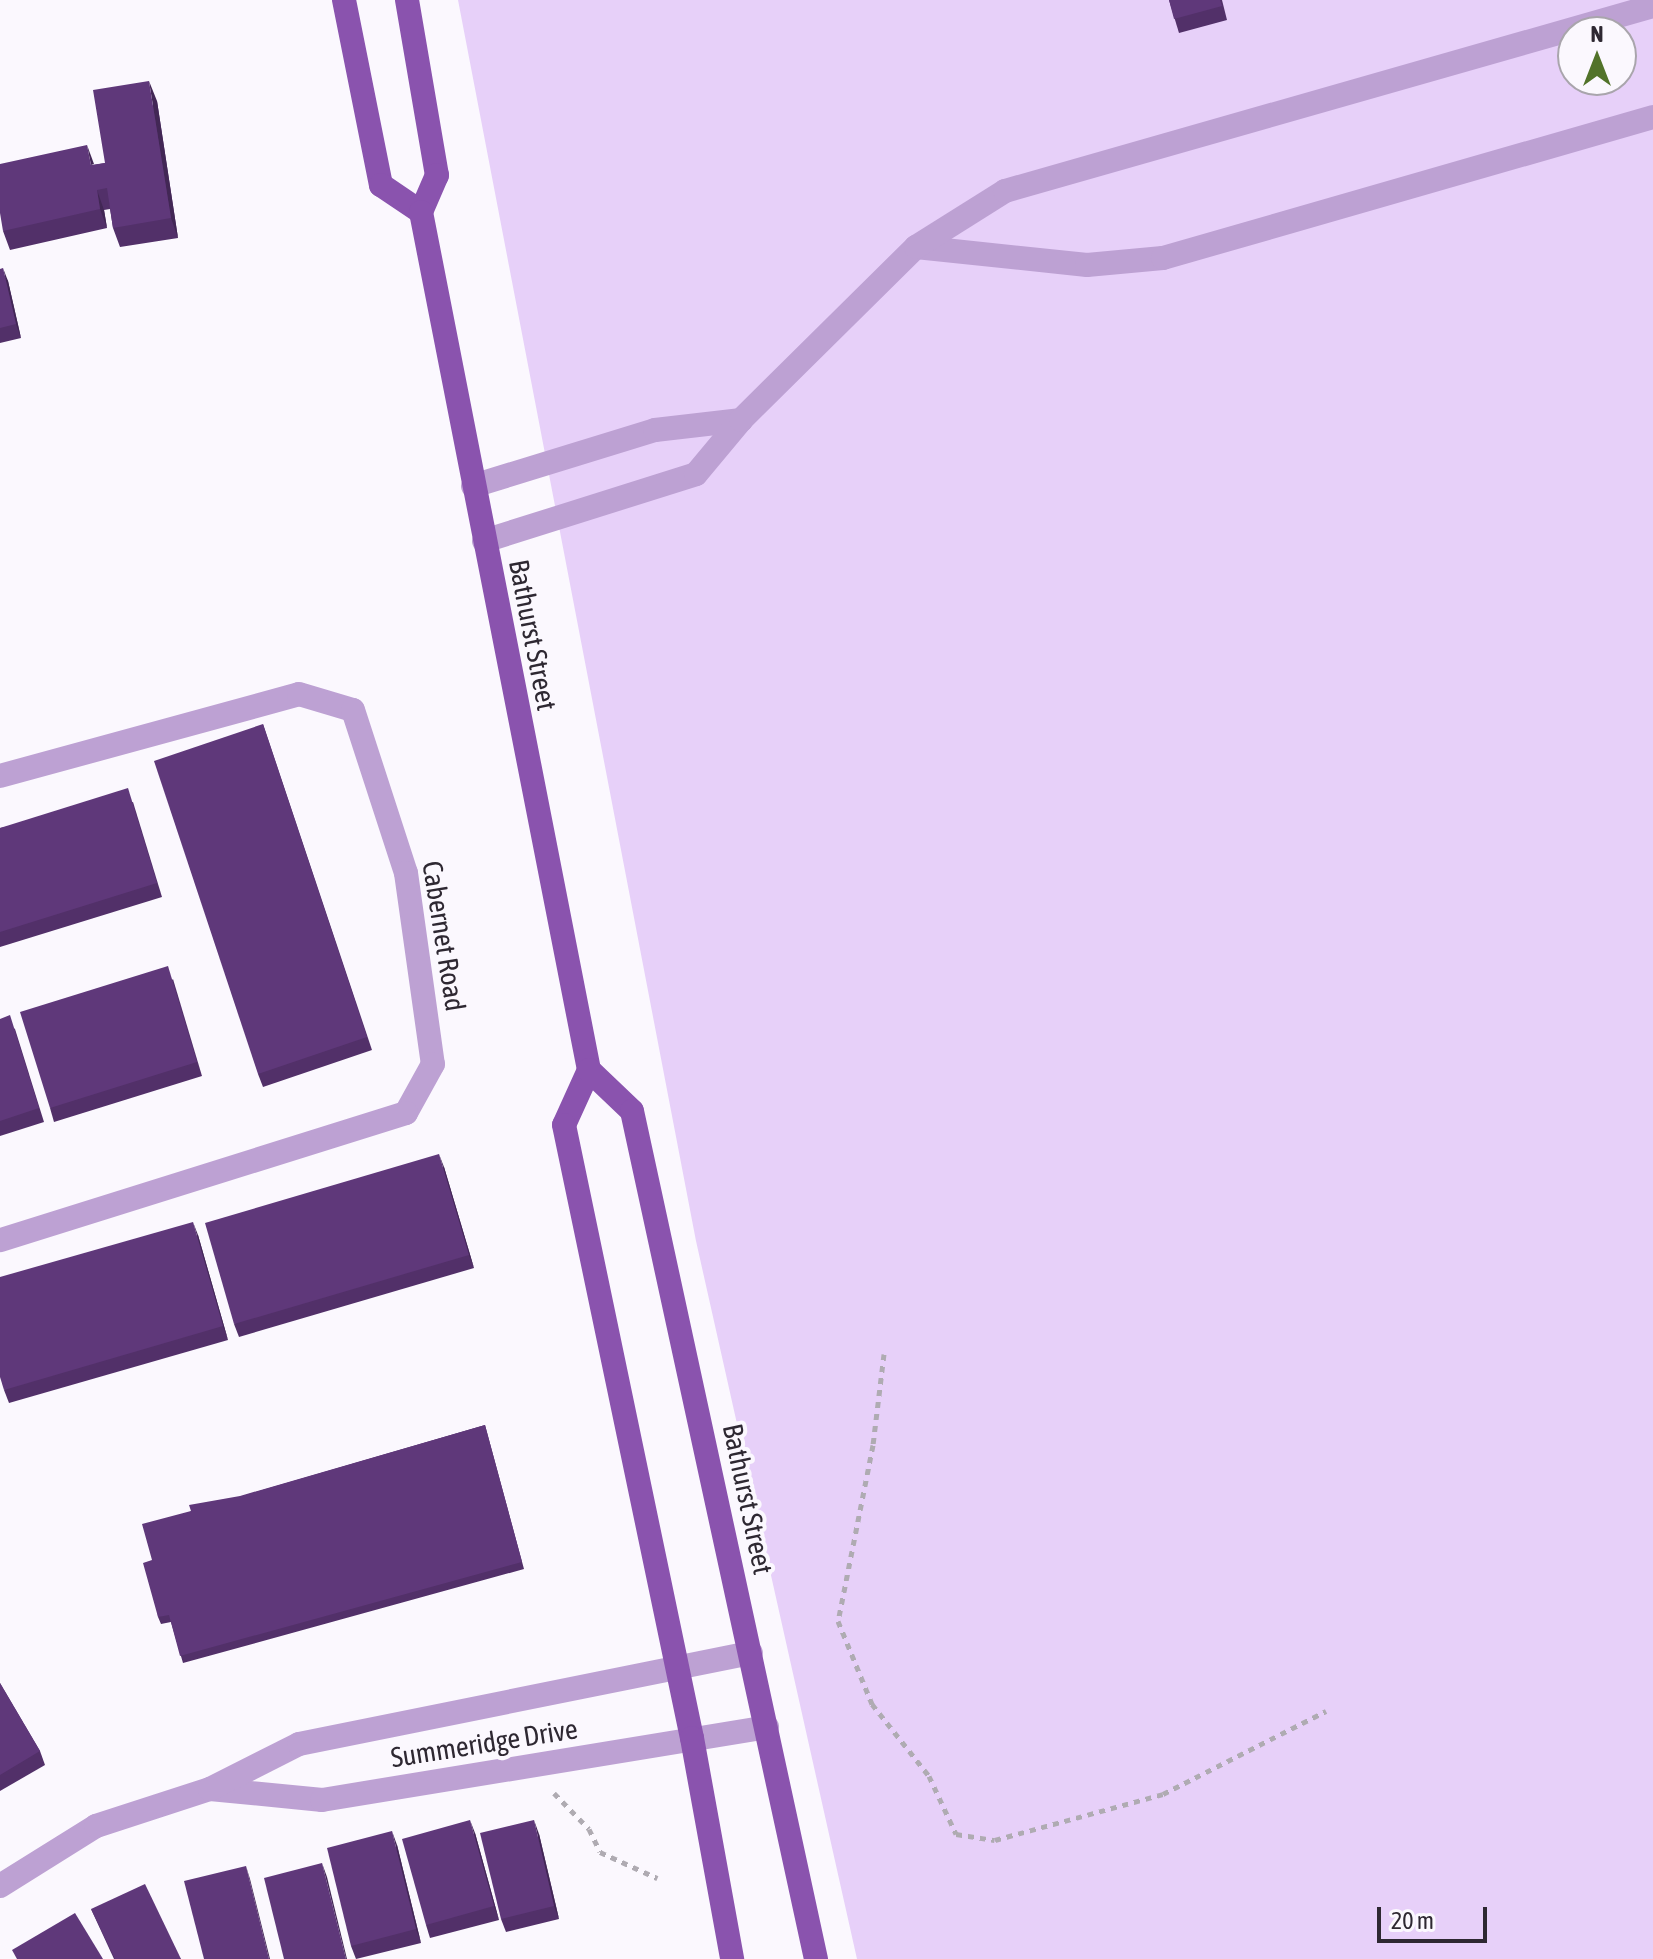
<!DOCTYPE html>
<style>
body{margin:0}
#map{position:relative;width:1653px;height:1959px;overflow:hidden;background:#fbf8fe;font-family:"Asap Condensed",sans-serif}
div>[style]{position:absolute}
.green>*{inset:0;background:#e7d0f9}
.path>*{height:5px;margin-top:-2.5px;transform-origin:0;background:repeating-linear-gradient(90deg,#afabb2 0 6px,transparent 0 12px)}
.minor>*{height:24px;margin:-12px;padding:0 12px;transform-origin:12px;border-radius:12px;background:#bda1d3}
.major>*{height:24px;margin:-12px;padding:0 12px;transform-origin:12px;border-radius:12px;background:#8a53ae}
.wall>*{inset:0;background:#523069}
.shaded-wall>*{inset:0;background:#422755}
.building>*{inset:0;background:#5f387a}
span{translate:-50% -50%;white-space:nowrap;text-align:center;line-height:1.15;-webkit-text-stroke:8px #fbf8fe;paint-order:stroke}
.street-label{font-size:28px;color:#2e2832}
.north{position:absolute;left:1557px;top:16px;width:80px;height:80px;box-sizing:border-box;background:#fbf8fe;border:2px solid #a9a5ac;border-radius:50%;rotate:0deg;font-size:22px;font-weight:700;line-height:32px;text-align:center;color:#2e2832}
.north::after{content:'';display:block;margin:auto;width:28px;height:36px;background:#52732a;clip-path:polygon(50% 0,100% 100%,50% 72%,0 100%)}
.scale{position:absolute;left:1377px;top:1907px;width:110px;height:36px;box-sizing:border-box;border:4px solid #2e2832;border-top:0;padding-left:10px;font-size:24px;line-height:28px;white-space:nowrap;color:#2e2832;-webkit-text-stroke:6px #fbf8fe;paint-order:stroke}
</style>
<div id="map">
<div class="green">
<i style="clip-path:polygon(evenodd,458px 0,1653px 0,1653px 1959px,857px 1959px,696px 1241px,458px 0,1573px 32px,1621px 32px,1621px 80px,1573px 80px,1573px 32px)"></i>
</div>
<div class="path">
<i style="left:884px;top:1354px;width:92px;rotate:96.9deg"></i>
<i style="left:873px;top:1445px;width:179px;rotate:101.2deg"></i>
<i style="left:838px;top:1621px;width:90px;rotate:67.7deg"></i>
<i style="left:872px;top:1704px;width:92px;rotate:51.6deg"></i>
<i style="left:929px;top:1776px;width:64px;rotate:65deg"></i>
<i style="left:956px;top:1834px;width:39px;rotate:9deg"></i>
<i style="left:995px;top:1840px;width:174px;rotate:-15.3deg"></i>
<i style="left:1163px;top:1794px;width:183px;rotate:-27deg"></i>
<i style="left:554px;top:1793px;width:50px;rotate:45.8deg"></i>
<i style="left:589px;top:1829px;width:25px;rotate:64deg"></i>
<i style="left:600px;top:1852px;width:63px;rotate:24.5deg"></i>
</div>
<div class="minor">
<i style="left:916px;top:247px;width:172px;rotate:6deg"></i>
<i style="left:1087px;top:265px;width:76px;rotate:-5.3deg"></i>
<i style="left:1163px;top:258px;width:510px;rotate:-16.05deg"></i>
<i style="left:473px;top:486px;width:190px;rotate:-17.1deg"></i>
<i style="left:655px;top:430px;width:87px;rotate:-6.6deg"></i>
<i style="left:484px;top:541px;width:222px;rotate:-17.5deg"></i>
<i style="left:696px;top:474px;width:70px;rotate:-50.2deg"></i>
<i style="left:741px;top:420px;width:246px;rotate:-44.7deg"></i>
<i style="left:916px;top:247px;width:105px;rotate:-32.2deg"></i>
<i style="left:1005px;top:191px;width:674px;rotate:-15.93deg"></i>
<i style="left:0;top:776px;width:310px;rotate:-15.3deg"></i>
<i style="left:299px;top:694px;width:56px;rotate:16.5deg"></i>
<i style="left:353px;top:710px;width:171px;rotate:72deg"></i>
<i style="left:406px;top:873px;width:193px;rotate:82deg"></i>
<i style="left:433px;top:1064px;width:56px;rotate:118.9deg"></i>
<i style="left:406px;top:1113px;width:425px;rotate:162.6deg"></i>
<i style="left:210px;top:1789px;width:113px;rotate:5.6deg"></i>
<i style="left:322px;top:1800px;width:451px;rotate:-9.3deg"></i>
<i style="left:0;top:1886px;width:113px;rotate:-32deg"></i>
<i style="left:96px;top:1826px;width:120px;rotate:-18deg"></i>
<i style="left:210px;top:1789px;width:100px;rotate:-26.8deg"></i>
<i style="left:299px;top:1744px;width:461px;rotate:-11.4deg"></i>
</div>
<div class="major">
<i style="left:344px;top:0;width:189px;rotate:78.7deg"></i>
<i style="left:381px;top:185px;width:48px;rotate:34deg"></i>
<i style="left:407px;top:0;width:178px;rotate:80.3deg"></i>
<i style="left:437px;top:175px;width:40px;rotate:113.4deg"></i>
<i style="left:421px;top:212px;width:874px;rotate:78.92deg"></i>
<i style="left:589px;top:1070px;width:60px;rotate:114.4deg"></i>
<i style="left:564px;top:1125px;width:626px;rotate:78.21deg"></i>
<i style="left:692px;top:1738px;width:225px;rotate:79.7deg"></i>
<i style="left:589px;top:1070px;width:59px;rotate:43.6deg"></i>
<i style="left:632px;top:1111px;width:868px;rotate:77.76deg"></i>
</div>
<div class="wall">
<i style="clip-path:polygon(1169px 0,1222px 0,1227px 20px,1179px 33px)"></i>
<i style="clip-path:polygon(157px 101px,178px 238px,120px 247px,113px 228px,110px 209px,104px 210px,107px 228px,10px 250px,3px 231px,94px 165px,105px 163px)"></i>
<i style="clip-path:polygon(0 269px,8px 281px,21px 338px,0 343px)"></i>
<i style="clip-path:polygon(263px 724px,372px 1050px,263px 1087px,258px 1074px)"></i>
<i style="clip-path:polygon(133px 802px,162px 897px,0 947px,0 828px)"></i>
<i style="clip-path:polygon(173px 979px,202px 1076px,54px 1122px,50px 1108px)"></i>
<i style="clip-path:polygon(0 1019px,15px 1029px,44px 1122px,0 1136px)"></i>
<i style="clip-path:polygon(444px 1167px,474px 1268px,239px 1337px,234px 1324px)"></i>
<i style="clip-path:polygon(198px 1235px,228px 1340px,9px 1403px,4px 1390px)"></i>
<i style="clip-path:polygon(485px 1425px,524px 1569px,183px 1663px,171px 1622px,161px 1624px,158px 1617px,152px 1560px,191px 1511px)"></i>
<i style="clip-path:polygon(0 1683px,40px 1751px,45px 1765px,0 1791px)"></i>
<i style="clip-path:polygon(475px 1833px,499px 1920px,430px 1938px,426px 1925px)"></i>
<i style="clip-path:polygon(539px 1834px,559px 1919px,506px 1932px,501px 1919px)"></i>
<i style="clip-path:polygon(397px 1845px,421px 1943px,356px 1959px,351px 1946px)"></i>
<i style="clip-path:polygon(91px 1909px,181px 1959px,114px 1959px)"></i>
</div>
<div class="shaded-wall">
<i style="clip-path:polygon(149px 81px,157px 101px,178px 238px,171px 218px)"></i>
<i style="clip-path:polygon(87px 145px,94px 164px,91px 165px)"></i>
<i style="clip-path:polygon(97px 190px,104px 210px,107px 228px,100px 209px)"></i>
<i style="clip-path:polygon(3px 268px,8px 281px,21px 338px,16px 324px)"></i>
<i style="clip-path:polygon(439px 1154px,444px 1167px,474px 1268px,469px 1255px)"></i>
<i style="clip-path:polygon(193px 1222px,198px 1235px,228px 1340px,223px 1326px)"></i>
<i style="clip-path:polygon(470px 1820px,475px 1833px,499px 1920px,494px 1906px)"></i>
<i style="clip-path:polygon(534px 1820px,539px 1834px,559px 1919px,554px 1906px)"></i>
<i style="clip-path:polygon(392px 1831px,397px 1845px,421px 1943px,416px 1929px)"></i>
<i style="clip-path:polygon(322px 1863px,327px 1877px,347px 1959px,346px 1959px)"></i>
<i style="clip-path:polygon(246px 1866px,250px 1879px,270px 1959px,269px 1959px)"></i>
</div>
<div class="building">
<i style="clip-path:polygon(1169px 0,1220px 0,1222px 6px,1174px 19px)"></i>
<i style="clip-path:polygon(149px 81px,171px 218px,113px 228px,107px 188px,97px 190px,100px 209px,3px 231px,0 213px,0 164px,87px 145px,91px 165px,105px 163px,93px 90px)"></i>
<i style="clip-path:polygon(3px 268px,16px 324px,0 328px,0 269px)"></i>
<i style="clip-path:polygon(263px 724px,367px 1037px,258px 1074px,154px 761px)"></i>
<i style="clip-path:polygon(128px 788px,157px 883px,0 932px,0 828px)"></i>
<i style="clip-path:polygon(168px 966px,197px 1062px,50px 1108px,20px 1012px)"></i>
<i style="clip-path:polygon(10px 1015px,39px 1108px,0 1121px,0 1019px)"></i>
<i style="clip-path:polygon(439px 1154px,469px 1255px,234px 1324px,205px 1223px)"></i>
<i style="clip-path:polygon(193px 1222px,223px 1326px,4px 1390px,0 1377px,0 1277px)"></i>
<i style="clip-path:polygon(485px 1425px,522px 1562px,180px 1656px,169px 1615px,158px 1617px,143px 1563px,152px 1560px,142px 1524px,191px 1511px,189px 1505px,240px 1496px)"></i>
<i style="clip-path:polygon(0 1683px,40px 1751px,0 1775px)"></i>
<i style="clip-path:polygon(470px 1820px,494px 1906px,426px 1925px,402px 1839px)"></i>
<i style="clip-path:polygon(534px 1820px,554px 1906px,501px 1919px,480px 1833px)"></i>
<i style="clip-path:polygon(392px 1831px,416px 1929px,351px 1946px,327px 1848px)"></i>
<i style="clip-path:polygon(322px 1863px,346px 1959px,284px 1959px,264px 1878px)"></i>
<i style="clip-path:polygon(246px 1866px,269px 1959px,204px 1959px,184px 1881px)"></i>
<i style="clip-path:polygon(145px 1884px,181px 1959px,115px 1959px,91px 1909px)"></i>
<i style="clip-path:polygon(75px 1913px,103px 1959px,17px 1959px,12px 1950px)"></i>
</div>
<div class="street-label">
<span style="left:533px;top:635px;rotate:79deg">Bathurst Street</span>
<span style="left:444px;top:936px;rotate:81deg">Cabernet Road</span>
<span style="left:748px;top:1499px;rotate:78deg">Bathurst Street</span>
<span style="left:484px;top:1743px;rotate:-9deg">Summeridge Drive</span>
</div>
<div class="north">N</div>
<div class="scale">20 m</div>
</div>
